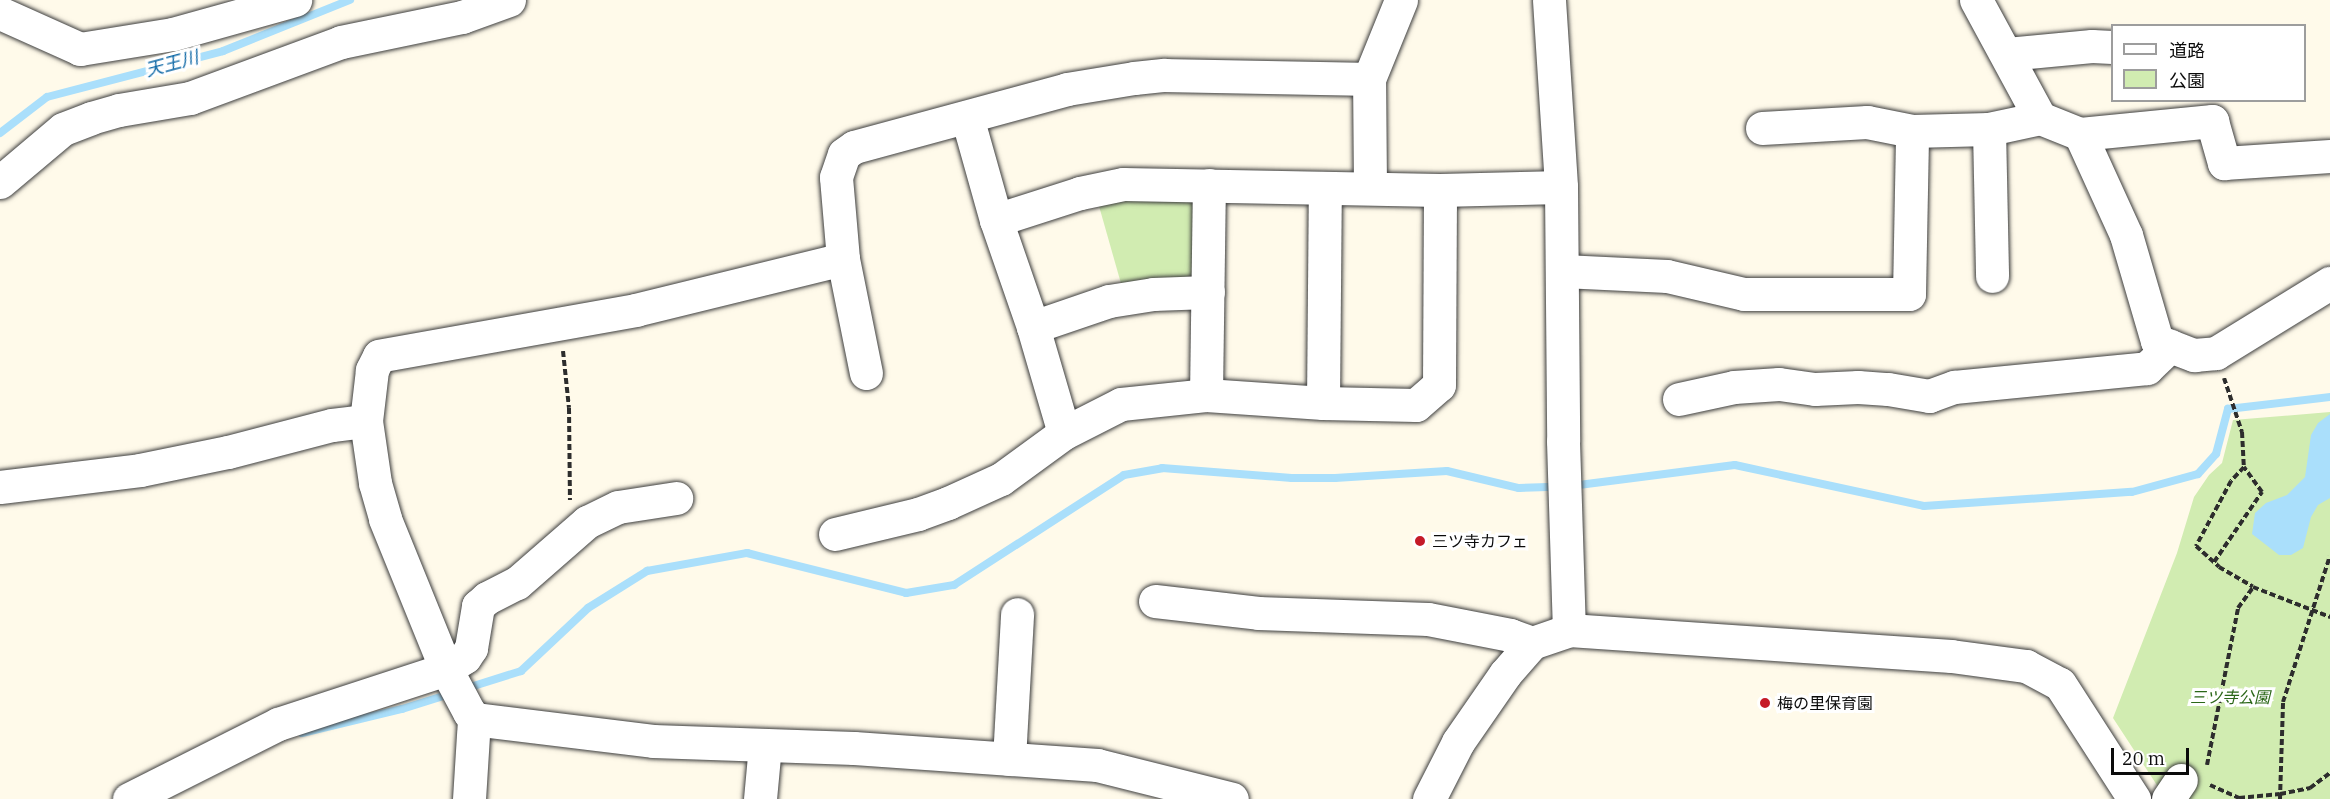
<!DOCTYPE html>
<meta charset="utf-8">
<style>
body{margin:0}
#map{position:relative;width:2330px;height:799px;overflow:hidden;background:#fffaea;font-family:"IBM Plex Serif","Noto Sans JP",serif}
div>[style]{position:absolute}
.green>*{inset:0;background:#d1ecb1}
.water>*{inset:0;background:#aadffb}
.stream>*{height:8px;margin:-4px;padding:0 4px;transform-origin:4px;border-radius:4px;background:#aadffb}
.path>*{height:4px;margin-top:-2px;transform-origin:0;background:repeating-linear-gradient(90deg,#2d2d2d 0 6px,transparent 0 9px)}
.roads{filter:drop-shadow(0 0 2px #3e3e3e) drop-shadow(0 0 2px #3e3e3e)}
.minor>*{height:33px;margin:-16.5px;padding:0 16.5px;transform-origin:16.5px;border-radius:16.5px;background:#fff}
.dots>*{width:16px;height:16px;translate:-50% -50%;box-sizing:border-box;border:3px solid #fff;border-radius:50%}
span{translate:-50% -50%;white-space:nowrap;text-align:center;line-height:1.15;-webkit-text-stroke:6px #fff;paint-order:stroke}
.poi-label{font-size:16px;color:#0b0b0b}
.left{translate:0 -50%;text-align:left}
.park-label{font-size:16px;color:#2b6718;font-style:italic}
.water-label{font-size:18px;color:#0d67a5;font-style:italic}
.legend{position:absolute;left:2111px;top:24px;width:195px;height:78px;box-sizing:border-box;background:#fff;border:2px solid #9d9d9d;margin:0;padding:8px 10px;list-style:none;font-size:18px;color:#0b0b0b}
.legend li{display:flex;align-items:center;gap:12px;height:30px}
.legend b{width:30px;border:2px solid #9d9d9d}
.scale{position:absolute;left:2111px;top:748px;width:78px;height:27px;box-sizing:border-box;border:3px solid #0b0b0b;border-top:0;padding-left:8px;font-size:18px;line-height:21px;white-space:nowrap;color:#0b0b0b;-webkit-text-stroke:4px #fff;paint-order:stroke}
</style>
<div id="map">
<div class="green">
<i style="clip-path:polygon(1116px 193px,1198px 202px,1198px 275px,1122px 287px,1097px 199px)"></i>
<i style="clip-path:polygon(2330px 412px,2330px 799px,2166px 799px,2113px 718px,2177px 553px,2194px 497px,2209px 475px,2222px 463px,2233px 420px)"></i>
</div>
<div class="water">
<i style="clip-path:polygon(2330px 414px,2330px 498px,2318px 505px,2311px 517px,2303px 548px,2291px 555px,2279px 555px,2252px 534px,2255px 513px,2266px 503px,2287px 495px,2305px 477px,2311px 435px,2318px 423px)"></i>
</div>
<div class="stream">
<i style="left:0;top:133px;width:59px;rotate:-37.5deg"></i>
<i style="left:47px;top:97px;width:182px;rotate:-14.6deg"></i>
<i style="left:223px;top:51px;width:137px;rotate:-21.9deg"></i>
<i style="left:1571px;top:486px;width:165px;rotate:-7.3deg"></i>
<i style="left:1735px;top:465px;width:193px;rotate:12.2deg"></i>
<i style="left:1924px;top:506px;width:208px;rotate:-3.9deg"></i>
<i style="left:2132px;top:492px;width:68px;rotate:-15.3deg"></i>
<i style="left:2198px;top:474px;width:27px;rotate:-48deg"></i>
<i style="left:2216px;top:454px;width:47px;rotate:-75.1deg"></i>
<i style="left:2228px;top:409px;width:103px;rotate:-6.7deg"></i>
<i style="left:464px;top:689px;width:60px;rotate:-17.5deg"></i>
<i style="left:521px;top:671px;width:92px;rotate:-43.2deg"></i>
<i style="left:588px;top:608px;width:70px;rotate:-32.1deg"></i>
<i style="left:647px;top:571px;width:102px;rotate:-10.2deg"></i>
<i style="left:747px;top:553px;width:164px;rotate:14.1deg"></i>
<i style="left:906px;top:593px;width:49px;rotate:-9.5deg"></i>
<i style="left:954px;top:585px;width:202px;rotate:-32.9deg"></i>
<i style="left:1124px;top:475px;width:39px;rotate:-10deg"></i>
<i style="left:1162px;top:468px;width:130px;rotate:4.4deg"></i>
<i style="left:1292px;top:478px;width:43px"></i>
<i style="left:1335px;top:478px;width:112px;rotate:-3.6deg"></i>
<i style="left:1447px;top:471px;width:74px;rotate:13.3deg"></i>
<i style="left:1519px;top:488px;width:37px;rotate:-2deg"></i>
<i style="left:302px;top:733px;width:103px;rotate:-13.5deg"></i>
<i style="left:402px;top:709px;width:50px;rotate:-17.4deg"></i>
</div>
<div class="path">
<i style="left:563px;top:351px;width:57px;rotate:84deg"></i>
<i style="left:569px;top:408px;width:92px;rotate:89.4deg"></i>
<i style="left:2224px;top:378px;width:57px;rotate:71.6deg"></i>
<i style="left:2242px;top:432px;width:35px;rotate:87deg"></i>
<i style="left:2244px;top:467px;width:19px;rotate:133deg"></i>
<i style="left:2231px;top:481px;width:74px;rotate:118.3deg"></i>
<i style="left:2196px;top:546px;width:31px;rotate:42deg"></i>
<i style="left:2219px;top:567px;width:39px;rotate:30deg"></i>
<i style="left:2253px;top:587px;width:83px;rotate:21.3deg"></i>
<i style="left:2214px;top:562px;width:85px;rotate:-55.6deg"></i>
<i style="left:2262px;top:492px;width:31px;rotate:-126deg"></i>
<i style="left:2207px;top:765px;width:160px;rotate:-78.8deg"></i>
<i style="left:2238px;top:608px;width:26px;rotate:-54deg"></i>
<i style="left:2210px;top:785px;width:32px;rotate:24deg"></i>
<i style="left:2239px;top:798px;width:41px;rotate:-5.6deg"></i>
<i style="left:2280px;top:794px;width:31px;rotate:-11deg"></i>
<i style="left:2310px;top:788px;width:25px;rotate:-37deg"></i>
<i style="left:2280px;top:799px;width:97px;rotate:-88.2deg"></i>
<i style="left:2283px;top:702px;width:153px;rotate:-72.2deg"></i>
</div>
<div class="roads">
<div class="minor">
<i style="left:1549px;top:0;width:187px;rotate:86.3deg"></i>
<i style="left:1561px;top:187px;width:254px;rotate:89.5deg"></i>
<i style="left:1563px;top:441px;width:189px;rotate:88.2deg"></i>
<i style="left:1976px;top:0;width:134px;rotate:61.5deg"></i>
<i style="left:2040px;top:118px;width:43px;rotate:21.8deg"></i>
<i style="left:2080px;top:134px;width:111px;rotate:65.5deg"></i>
<i style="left:2126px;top:235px;width:110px;rotate:73.7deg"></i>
<i style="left:2157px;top:341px;width:40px;rotate:21deg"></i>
<i style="left:2194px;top:355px;width:22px;rotate:-5deg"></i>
<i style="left:2216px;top:353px;width:134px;rotate:-31.6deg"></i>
<i style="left:0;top:13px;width:88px;rotate:24.2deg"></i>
<i style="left:80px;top:49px;width:94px;rotate:-9.2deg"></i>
<i style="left:173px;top:34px;width:127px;rotate:-15.6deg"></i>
<i style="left:2007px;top:54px;width:85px;rotate:-5.4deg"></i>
<i style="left:2092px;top:46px;width:20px;rotate:3deg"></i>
<i style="left:967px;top:117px;width:107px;rotate:74.3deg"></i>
<i style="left:996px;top:220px;width:113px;rotate:70.9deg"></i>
<i style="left:1033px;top:327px;width:110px;rotate:73.7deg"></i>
<i style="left:1762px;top:128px;width:105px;rotate:-3.3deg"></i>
<i style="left:1867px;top:122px;width:46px;rotate:11.3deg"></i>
<i style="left:1912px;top:131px;width:77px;rotate:-1.5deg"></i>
<i style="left:1989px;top:129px;width:52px;rotate:-12.2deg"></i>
<i style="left:1989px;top:129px;width:147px;rotate:88.8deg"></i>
<i style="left:2080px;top:134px;width:133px;rotate:-5.6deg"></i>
<i style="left:2212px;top:121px;width:44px;rotate:74.1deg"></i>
<i style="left:2224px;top:163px;width:106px;rotate:-3.8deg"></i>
<i style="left:0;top:182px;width:82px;rotate:-40.1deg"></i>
<i style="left:63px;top:129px;width:30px;rotate:-21deg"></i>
<i style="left:91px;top:118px;width:29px;rotate:-16deg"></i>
<i style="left:119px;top:110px;width:72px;rotate:-9.6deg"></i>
<i style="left:190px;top:98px;width:161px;rotate:-20.3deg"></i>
<i style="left:341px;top:42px;width:124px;rotate:-11.7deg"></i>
<i style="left:462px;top:17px;width:50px;rotate:-19.9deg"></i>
<i style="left:1370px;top:187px;width:108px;rotate:-90.5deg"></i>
<i style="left:1369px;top:79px;width:85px;rotate:-67.9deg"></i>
<i style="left:996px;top:220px;width:88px;rotate:-17.8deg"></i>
<i style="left:1080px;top:193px;width:44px;rotate:-11.8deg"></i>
<i style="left:1123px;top:184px;width:317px;rotate:1.1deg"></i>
<i style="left:1440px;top:190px;width:121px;rotate:-1.4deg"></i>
<i style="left:843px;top:259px;width:213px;rotate:166.2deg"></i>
<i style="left:636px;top:310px;width:261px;rotate:169.9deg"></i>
<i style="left:379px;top:356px;width:16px;rotate:117deg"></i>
<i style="left:372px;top:370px;width:51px;rotate:96.7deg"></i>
<i style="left:366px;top:421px;width:63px;rotate:81.7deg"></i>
<i style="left:375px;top:483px;width:37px;rotate:74deg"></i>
<i style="left:385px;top:519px;width:162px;rotate:67.9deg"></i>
<i style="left:446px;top:669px;width:49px;rotate:61.9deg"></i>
<i style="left:469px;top:712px;width:9px;rotate:54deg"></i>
<i style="left:474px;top:719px;width:180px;rotate:7deg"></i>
<i style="left:653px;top:741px;width:201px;rotate:2deg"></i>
<i style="left:854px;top:748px;width:244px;rotate:4deg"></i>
<i style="left:1097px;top:765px;width:139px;rotate:14.1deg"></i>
<i style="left:1563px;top:271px;width:104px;rotate:2.8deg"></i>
<i style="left:1667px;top:276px;width:79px;rotate:13.2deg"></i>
<i style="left:1744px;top:294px;width:165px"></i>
<i style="left:1909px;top:294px;width:163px;rotate:-88.9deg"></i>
<i style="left:1033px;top:327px;width:80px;rotate:-18.9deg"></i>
<i style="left:1109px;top:301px;width:45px;rotate:-9deg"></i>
<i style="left:1153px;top:294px;width:55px;rotate:-2.1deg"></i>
<i style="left:866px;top:373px;width:116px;rotate:-101.4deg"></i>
<i style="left:843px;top:259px;width:82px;rotate:-94.9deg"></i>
<i style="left:836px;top:177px;width:24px;rotate:-71deg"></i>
<i style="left:844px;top:154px;width:12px;rotate:-35deg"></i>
<i style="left:854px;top:147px;width:221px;rotate:-15.2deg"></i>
<i style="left:1067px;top:89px;width:68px;rotate:-9.3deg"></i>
<i style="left:1134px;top:78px;width:31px;rotate:-6deg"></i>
<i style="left:1165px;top:75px;width:204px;rotate:1.1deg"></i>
<i style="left:1206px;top:395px;width:210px;rotate:-89.2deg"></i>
<i style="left:1679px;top:399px;width:56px;rotate:-12.3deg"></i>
<i style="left:1734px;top:387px;width:45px;rotate:-3.8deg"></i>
<i style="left:1779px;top:384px;width:36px;rotate:8deg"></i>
<i style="left:1815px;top:389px;width:43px;rotate:-2.7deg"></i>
<i style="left:1858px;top:387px;width:30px;rotate:4deg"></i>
<i style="left:1888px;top:389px;width:42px;rotate:9.7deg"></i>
<i style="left:1929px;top:396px;width:27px;rotate:-20deg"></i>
<i style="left:1954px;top:387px;width:194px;rotate:-5.6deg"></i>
<i style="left:2147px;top:368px;width:32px;rotate:-44deg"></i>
<i style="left:1323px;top:403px;width:215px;rotate:-89.5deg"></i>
<i style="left:0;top:487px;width:141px;rotate:-6.9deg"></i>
<i style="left:140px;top:470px;width:90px;rotate:-11.6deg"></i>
<i style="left:228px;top:452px;width:107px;rotate:-14.6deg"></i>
<i style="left:332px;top:425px;width:34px;rotate:-7deg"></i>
<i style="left:835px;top:534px;width:85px;rotate:-13.5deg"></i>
<i style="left:918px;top:514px;width:32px;rotate:-20deg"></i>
<i style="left:948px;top:503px;width:58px;rotate:-24.4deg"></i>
<i style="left:1001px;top:479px;width:78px;rotate:-36.1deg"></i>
<i style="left:1064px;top:433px;width:64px;rotate:-27deg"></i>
<i style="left:1121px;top:404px;width:85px;rotate:-6deg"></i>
<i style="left:1206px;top:395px;width:117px;rotate:3.9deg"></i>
<i style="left:1323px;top:403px;width:93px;rotate:1.2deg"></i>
<i style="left:1416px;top:405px;width:30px;rotate:-41deg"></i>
<i style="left:1439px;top:385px;width:195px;rotate:-89.7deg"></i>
<i style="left:1155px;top:601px;width:104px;rotate:6.6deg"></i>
<i style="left:1258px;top:613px;width:170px;rotate:2deg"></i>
<i style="left:1428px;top:619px;width:84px;rotate:11deg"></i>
<i style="left:1510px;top:635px;width:23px;rotate:20deg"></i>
<i style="left:1009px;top:759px;width:145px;rotate:-86.8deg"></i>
<i style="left:129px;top:799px;width:167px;rotate:-26.7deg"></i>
<i style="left:278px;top:724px;width:177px;rotate:-18.1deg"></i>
<i style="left:446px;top:669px;width:22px;rotate:-32deg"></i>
<i style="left:465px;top:657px;width:11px;rotate:-56deg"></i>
<i style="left:471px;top:648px;width:43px;rotate:-80.5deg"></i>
<i style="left:478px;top:606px;width:12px;rotate:-42deg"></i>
<i style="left:487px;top:598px;width:34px;rotate:-27deg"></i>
<i style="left:517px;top:583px;width:93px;rotate:-41.1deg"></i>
<i style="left:587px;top:522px;width:34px;rotate:-26deg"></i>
<i style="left:618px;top:507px;width:59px;rotate:-8.8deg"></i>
<i style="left:469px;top:799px;width:80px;rotate:-86.4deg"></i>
<i style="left:760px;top:799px;width:54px;rotate:-84.7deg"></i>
<i style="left:1429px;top:799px;width:64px;rotate:-63deg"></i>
<i style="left:1458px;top:742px;width:83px;rotate:-55.3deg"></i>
<i style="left:1505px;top:674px;width:41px;rotate:-48.9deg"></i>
<i style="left:1532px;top:643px;width:39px;rotate:-19deg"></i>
<i style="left:1569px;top:630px;width:383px;rotate:3.9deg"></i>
<i style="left:1951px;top:656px;width:76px;rotate:7.6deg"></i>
<i style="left:2026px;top:666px;width:38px;rotate:28deg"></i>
<i style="left:2060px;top:684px;width:137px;rotate:57.2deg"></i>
<i style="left:2168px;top:799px;width:23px;rotate:-56deg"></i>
</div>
</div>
<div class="dots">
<i style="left:1420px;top:541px;background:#c51a27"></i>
<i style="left:1765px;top:703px;background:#c51a27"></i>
</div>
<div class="poi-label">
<span class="left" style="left:1432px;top:541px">三ツ寺カフェ</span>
<span class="left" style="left:1777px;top:703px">梅の里保育園</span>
</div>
<div class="park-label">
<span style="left:2230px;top:697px">三ツ寺公園</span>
</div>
<div class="water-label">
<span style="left:172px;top:64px;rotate:-15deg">天王川</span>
</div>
<ul class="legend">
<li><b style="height:8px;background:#fff"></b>道路</li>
<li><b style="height:16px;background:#d1ecb1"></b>公園</li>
</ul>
<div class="scale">20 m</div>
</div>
